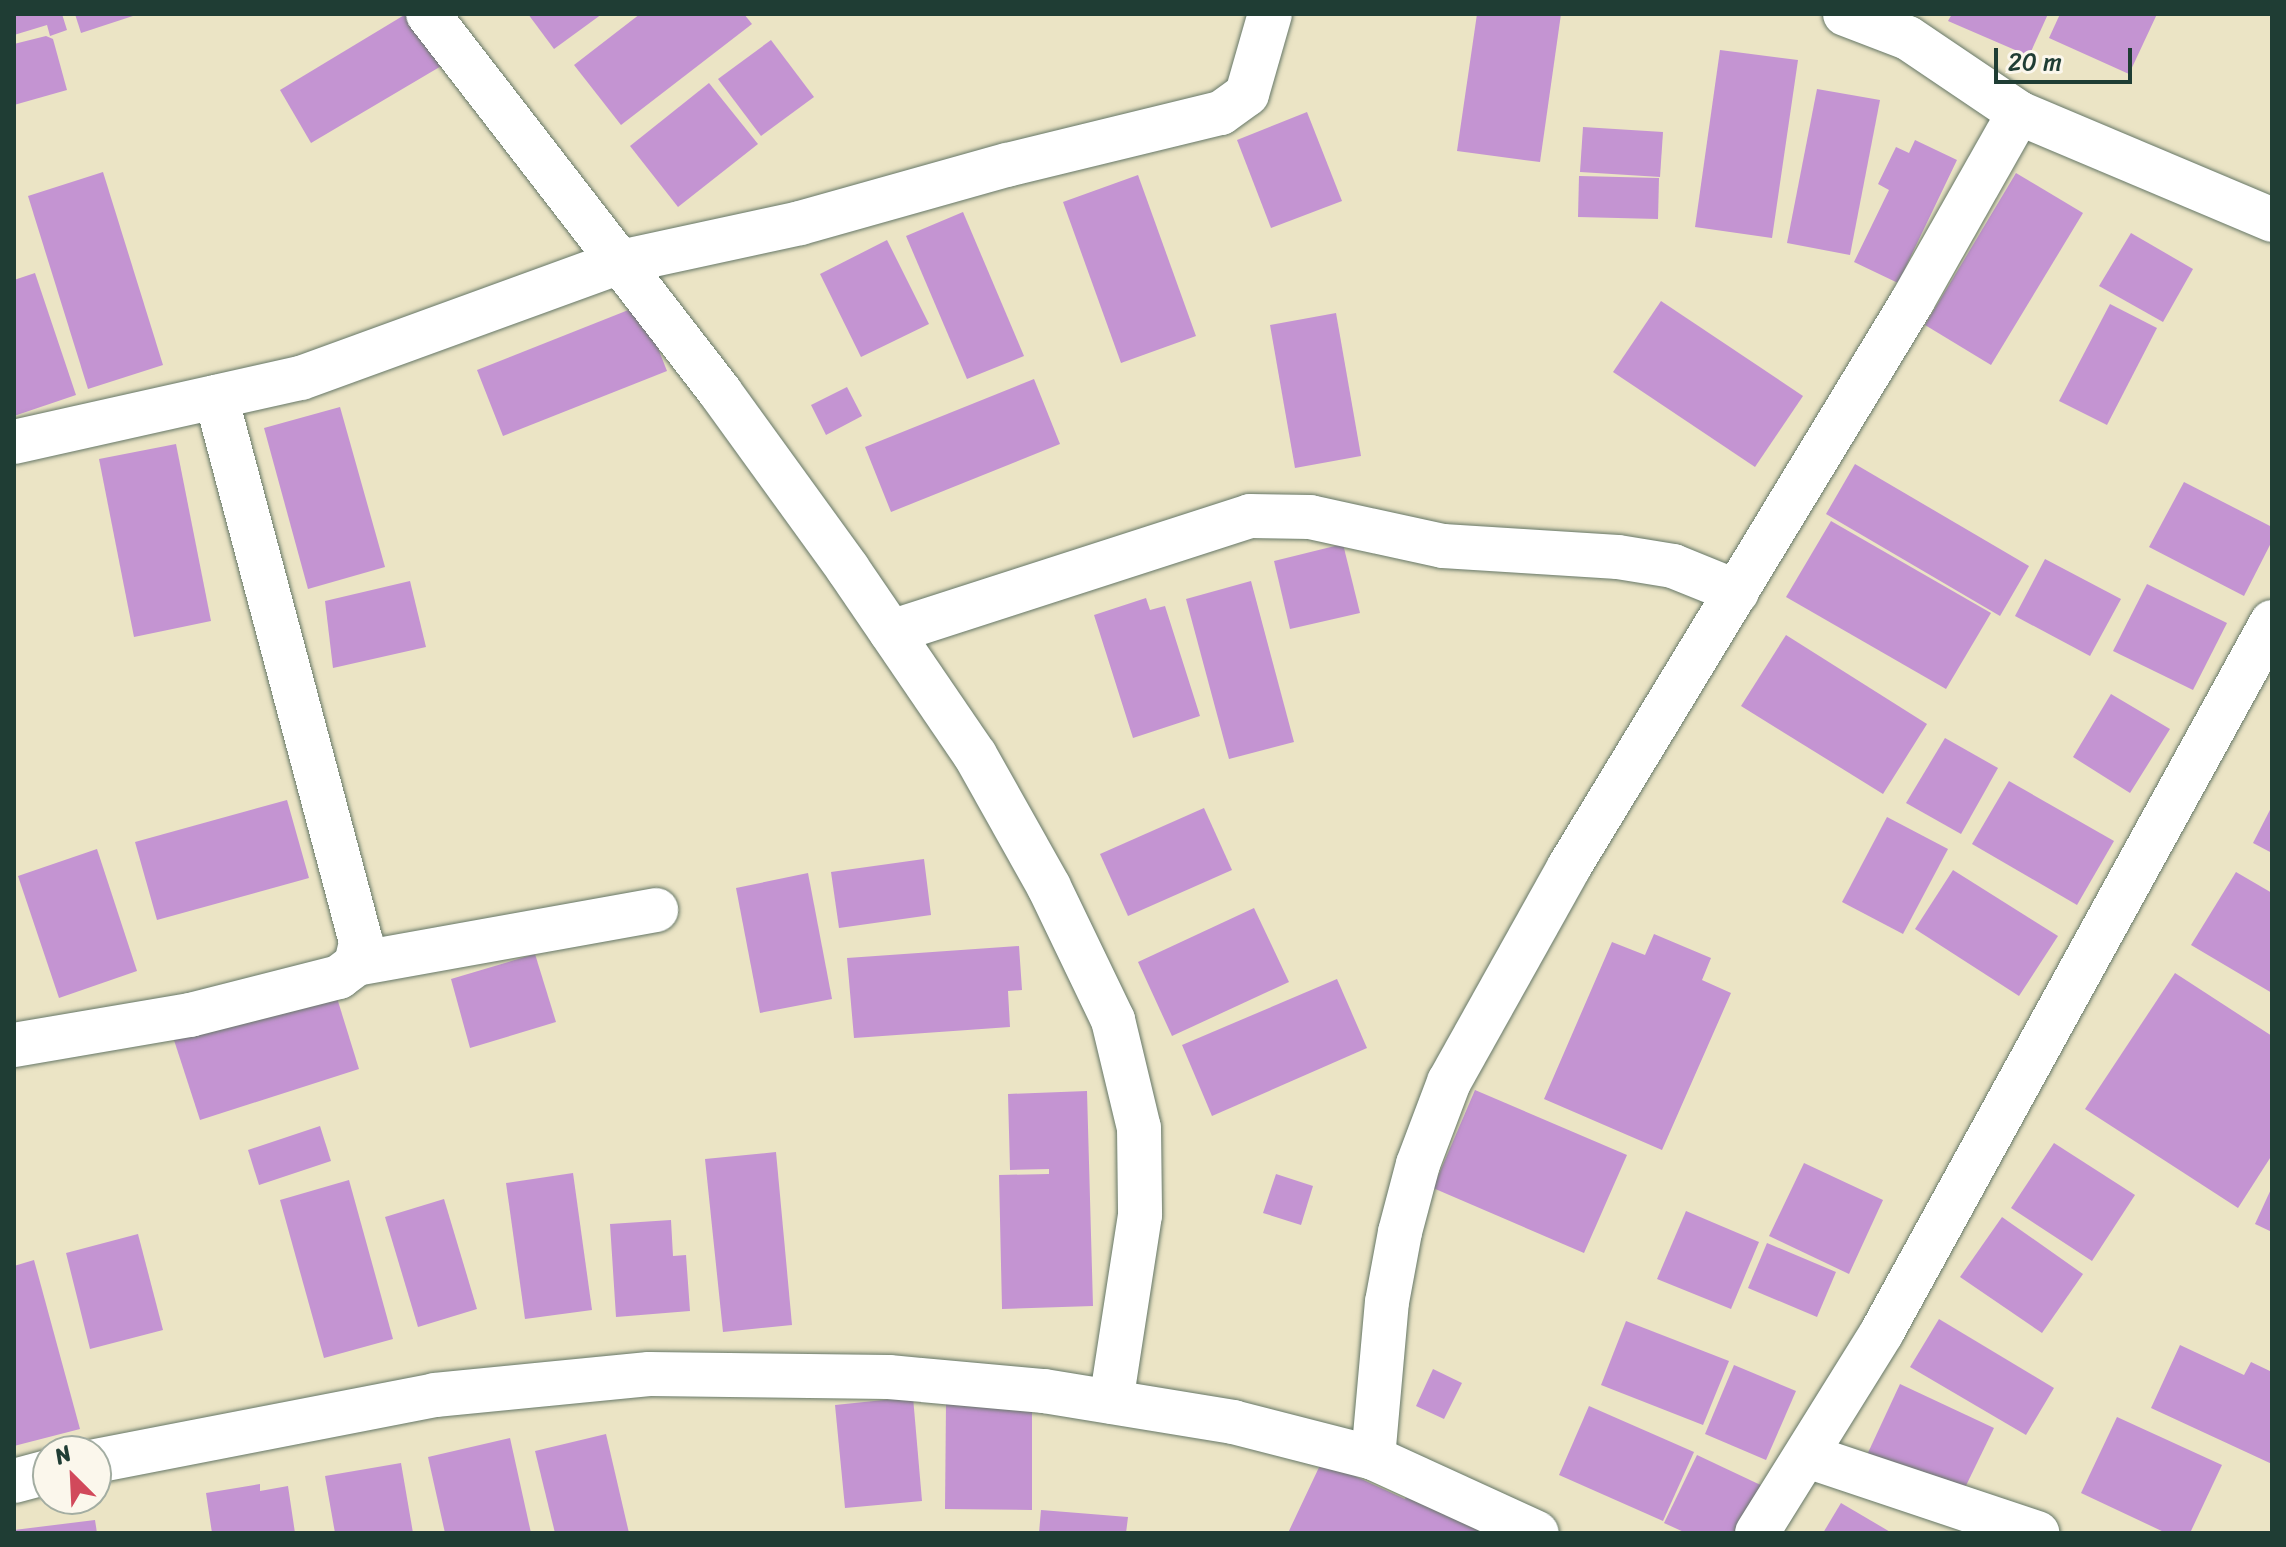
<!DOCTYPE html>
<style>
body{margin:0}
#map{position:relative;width:2286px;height:1547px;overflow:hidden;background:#ebe4c5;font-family:Sriracha,sans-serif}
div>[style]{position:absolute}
.building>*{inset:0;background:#c494d2}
.roads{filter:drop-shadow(0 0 2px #667767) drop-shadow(0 0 2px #667767)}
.street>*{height:44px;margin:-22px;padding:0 22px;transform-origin:22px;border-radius:22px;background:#fff}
span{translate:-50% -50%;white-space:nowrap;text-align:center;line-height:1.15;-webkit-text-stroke:8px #fbf7ec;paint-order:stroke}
.frame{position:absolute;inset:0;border:16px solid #1f3d34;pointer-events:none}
.north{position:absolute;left:32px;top:1435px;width:80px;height:80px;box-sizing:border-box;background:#fbf7ec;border:2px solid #a3ada2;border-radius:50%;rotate:336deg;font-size:22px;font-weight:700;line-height:32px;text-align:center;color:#1f3d34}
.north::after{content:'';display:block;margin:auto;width:28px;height:36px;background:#d1495b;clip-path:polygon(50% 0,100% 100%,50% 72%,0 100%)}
.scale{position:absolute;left:1994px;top:48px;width:138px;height:36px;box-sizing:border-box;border:4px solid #1f3d34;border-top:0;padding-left:10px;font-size:24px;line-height:28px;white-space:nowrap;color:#1f3d34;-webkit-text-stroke:6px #fbf7ec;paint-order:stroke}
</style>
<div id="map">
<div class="building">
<i style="clip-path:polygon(14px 14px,62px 14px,67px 30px,50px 36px,47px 25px,14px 35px)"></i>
<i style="clip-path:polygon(75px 14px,136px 14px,136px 15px,81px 33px)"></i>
<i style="clip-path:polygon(406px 14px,412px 14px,443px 65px,311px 143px,280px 90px)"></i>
<i style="clip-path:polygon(528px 14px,602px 14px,554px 49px)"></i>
<i style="clip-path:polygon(640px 14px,744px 14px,752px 24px,621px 125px,574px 65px)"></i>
<i style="clip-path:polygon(1477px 14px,1561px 14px,1540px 162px,1457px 151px)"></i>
<i style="clip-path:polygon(1952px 14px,2048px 14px,2029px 56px,1948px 21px)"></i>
<i style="clip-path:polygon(2060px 14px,2157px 14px,2129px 74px,2049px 38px)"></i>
<i style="clip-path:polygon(46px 36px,53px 39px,67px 90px,14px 105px,14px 44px)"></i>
<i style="clip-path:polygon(771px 40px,814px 97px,761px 136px,718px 79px)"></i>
<i style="clip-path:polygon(1720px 50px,1798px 60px,1772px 238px,1695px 227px)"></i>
<i style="clip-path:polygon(709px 83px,758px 144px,678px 207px,630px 146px)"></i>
<i style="clip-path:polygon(1817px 89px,1880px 100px,1850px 255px,1787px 243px)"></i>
<i style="clip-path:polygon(1307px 112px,1342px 201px,1271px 228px,1237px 140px)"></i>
<i style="clip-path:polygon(1583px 127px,1663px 132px,1660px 177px,1580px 172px)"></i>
<i style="clip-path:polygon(1915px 140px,1957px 160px,1898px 283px,1854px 262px,1889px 190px,1878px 184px,1896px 147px,1909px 153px)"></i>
<i style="clip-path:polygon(103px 172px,163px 365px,88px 389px,28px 196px)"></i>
<i style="clip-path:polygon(2016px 173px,2083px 213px,1991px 365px,1925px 325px)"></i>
<i style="clip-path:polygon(1138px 175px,1196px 336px,1121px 363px,1063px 202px)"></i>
<i style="clip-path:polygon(1579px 176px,1659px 178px,1658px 219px,1578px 217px)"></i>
<i style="clip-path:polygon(963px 212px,1024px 356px,967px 379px,906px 236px)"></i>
<i style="clip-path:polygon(2131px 233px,2193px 269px,2163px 322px,2099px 286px)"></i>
<i style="clip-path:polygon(887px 240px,929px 324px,861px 357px,820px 274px)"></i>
<i style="clip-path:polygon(35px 273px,76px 395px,14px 416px,14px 280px)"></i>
<i style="clip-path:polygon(1661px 301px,1803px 396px,1755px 467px,1613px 372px)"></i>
<i style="clip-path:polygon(2110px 304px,2157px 328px,2107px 425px,2059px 401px)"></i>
<i style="clip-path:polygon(641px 305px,667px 371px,503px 436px,477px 370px)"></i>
<i style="clip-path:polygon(1336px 313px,1361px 456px,1295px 468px,1270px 325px)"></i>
<i style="clip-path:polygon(1034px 379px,1060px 444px,891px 512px,865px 447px)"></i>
<i style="clip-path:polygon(847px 387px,862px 416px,826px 435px,811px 405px)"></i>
<i style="clip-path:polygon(340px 407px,385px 567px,308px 589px,264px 428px)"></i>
<i style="clip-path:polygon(176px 444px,211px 621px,134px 637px,99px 459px)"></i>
<i style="clip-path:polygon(1855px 464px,2029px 566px,2000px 616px,1826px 514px)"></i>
<i style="clip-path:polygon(2184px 482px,2272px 527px,2272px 541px,2244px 596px,2149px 547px)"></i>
<i style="clip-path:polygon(1831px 521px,1991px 613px,1946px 689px,1786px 597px)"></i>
<i style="clip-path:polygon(1343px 544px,1360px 613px,1290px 629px,1274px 561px)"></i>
<i style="clip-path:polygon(2045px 559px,2121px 599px,2090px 656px,2015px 616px)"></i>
<i style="clip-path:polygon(410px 581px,426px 647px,333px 668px,325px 601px)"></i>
<i style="clip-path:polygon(1251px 581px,1294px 742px,1229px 759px,1186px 599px)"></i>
<i style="clip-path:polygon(2147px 584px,2227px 623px,2193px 690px,2113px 651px)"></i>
<i style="clip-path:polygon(1146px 598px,1150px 610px,1165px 606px,1200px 716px,1133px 738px,1094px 615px)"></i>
<i style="clip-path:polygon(1786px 635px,1927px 724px,1883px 794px,1741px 706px)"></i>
<i style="clip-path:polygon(2111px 694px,2170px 729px,2130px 793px,2073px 757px)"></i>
<i style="clip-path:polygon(1945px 738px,1998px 768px,1961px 834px,1906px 803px)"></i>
<i style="clip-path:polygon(2009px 781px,2114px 841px,2077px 905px,1972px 844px)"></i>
<i style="clip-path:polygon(287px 800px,309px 878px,157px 920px,135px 842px)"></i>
<i style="clip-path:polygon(2272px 806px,2272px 853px,2253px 843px)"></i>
<i style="clip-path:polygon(1204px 808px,1232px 870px,1128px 916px,1100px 854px)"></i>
<i style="clip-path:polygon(1887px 817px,1948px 849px,1903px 934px,1842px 902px)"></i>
<i style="clip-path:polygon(97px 849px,137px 971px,59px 998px,18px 876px)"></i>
<i style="clip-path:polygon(924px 859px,931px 915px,839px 928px,831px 872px)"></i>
<i style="clip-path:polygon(1953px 870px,2058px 936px,2019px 996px,1915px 929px)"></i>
<i style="clip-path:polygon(2236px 872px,2272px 893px,2272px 993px,2191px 945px)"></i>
<i style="clip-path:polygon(808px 873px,832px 999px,760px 1013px,736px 888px)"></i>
<i style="clip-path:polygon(1254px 908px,1289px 982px,1172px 1036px,1138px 962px)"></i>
<i style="clip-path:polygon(1654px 934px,1711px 958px,1702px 980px,1731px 993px,1662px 1150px,1544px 1099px,1612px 942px,1645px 955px)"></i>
<i style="clip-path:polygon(1019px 946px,1022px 990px,1008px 991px,1010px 1027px,854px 1038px,847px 958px)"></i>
<i style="clip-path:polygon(535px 954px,556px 1022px,470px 1048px,451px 979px)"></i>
<i style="clip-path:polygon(2175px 973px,2272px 1036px,2272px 1155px,2238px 1208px,2085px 1109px)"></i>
<i style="clip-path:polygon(1337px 979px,1367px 1048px,1212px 1116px,1182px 1045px)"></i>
<i style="clip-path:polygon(333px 985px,359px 1069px,200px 1120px,173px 1037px)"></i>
<i style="clip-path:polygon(1475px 1090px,1627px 1155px,1584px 1253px,1433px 1188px)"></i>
<i style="clip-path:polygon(1087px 1091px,1093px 1306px,1002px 1309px,999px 1175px,1049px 1174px,1049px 1169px,1010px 1170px,1008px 1094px)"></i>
<i style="clip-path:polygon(320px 1126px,331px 1161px,259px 1185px,248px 1150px)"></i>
<i style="clip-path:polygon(2054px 1143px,2135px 1195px,2092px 1261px,2011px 1208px)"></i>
<i style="clip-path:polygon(776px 1152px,792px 1325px,723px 1332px,705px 1159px)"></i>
<i style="clip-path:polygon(1804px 1163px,1883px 1200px,1849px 1274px,1769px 1236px)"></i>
<i style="clip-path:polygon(573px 1173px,592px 1310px,525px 1319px,506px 1183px)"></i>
<i style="clip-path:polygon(1276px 1174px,1313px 1186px,1301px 1225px,1263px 1213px)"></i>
<i style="clip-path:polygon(349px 1180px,393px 1339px,324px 1358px,280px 1200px)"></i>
<i style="clip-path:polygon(2272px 1187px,2272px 1232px,2255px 1224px)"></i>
<i style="clip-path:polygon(444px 1199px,477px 1309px,418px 1327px,385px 1217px)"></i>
<i style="clip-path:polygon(1686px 1211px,1759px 1242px,1731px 1309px,1657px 1279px)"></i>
<i style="clip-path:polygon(2002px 1217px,2083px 1274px,2042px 1333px,1960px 1277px)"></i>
<i style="clip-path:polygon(671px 1220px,673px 1256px,686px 1255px,690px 1311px,616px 1317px,610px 1224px)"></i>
<i style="clip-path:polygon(138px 1234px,163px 1330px,90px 1349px,66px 1253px)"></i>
<i style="clip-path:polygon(1767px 1243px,1836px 1272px,1817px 1317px,1748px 1288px)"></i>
<i style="clip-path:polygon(34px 1260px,80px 1429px,14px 1446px,14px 1266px)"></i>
<i style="clip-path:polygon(1939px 1319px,2054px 1388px,2026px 1435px,1910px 1367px)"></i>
<i style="clip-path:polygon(1626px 1321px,1729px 1361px,1703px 1425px,1601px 1385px)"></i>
<i style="clip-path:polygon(2180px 1345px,2244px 1375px,2251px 1362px,2272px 1372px,2272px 1464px,2151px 1408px)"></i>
<i style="clip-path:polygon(1734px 1365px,1796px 1391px,1766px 1460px,1705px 1434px)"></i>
<i style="clip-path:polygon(1433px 1369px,1462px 1383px,1444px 1419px,1416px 1406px)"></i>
<i style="clip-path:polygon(1900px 1384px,1994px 1428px,1959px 1500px,1866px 1457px)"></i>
<i style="clip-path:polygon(913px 1397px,922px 1501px,845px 1508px,835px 1405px)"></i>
<i style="clip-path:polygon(946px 1404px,1032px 1404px,1032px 1510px,945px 1509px)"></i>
<i style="clip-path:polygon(1589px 1406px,1694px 1452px,1663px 1521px,1559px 1475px)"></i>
<i style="clip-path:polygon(2117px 1417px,2222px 1465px,2190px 1533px,2166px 1533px,2081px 1493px)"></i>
<i style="clip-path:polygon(606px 1434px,629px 1533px,555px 1533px,535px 1451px)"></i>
<i style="clip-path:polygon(510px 1438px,531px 1533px,445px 1533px,428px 1457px)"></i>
<i style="clip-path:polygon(1697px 1455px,1767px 1488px,1745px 1533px,1686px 1533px,1664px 1523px)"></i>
<i style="clip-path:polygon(1322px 1461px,1405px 1499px,1411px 1487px,1494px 1533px,1288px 1533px)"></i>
<i style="clip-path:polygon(401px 1463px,413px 1533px,335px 1533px,325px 1476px)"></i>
<i style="clip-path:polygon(260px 1484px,260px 1491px,288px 1486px,295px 1533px,212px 1533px,206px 1493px)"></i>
<i style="clip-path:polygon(1841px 1503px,1892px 1533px,1823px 1533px)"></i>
<i style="clip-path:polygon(1041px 1510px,1128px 1517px,1126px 1533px,1039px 1533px)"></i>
<i style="clip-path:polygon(95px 1520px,97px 1533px,14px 1533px,14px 1530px)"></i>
</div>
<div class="roads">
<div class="street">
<i style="left:428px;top:14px;width:478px;rotate:52.3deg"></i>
<i style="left:720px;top:392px;width:218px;rotate:54.1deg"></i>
<i style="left:848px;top:569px;width:225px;rotate:55.7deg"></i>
<i style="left:975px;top:755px;width:151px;rotate:60.7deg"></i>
<i style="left:1049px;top:887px;width:148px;rotate:64.3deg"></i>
<i style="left:1113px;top:1020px;width:111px;rotate:76.5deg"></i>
<i style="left:1139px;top:1128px;width:87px;rotate:89.3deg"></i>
<i style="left:1140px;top:1215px;width:189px;rotate:98.8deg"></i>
<i style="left:1845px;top:14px;width:67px;rotate:20.9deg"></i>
<i style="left:1908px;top:38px;width:134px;rotate:34deg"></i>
<i style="left:2019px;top:113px;width:275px;rotate:22.9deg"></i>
<i style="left:14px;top:442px;width:294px;rotate:-12.6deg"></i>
<i style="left:301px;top:378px;width:339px;rotate:-20deg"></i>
<i style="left:620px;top:262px;width:184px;rotate:-12.2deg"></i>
<i style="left:800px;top:223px;width:215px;rotate:-15.7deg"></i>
<i style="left:1007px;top:165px;width:220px;rotate:-13.7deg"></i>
<i style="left:1221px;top:113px;width:32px;rotate:-36deg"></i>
<i style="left:1247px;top:94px;width:83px;rotate:-74deg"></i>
<i style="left:891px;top:632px;width:377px;rotate:-17.9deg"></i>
<i style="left:1250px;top:516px;width:60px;rotate:1deg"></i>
<i style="left:1310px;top:517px;width:136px;rotate:12.3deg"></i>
<i style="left:1443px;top:546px;width:175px;rotate:3.6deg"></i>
<i style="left:1618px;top:557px;width:56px;rotate:9.3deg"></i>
<i style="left:1673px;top:566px;width:69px;rotate:22.1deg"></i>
<i style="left:356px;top:964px;width:305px;rotate:-10.2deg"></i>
<i style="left:14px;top:1045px;width:179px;rotate:-9.7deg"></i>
<i style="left:190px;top:1015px;width:154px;rotate:-14.3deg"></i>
<i style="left:339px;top:977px;width:21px;rotate:-37deg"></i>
<i style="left:356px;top:964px;width:23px;rotate:-77deg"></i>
<i style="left:361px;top:942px;width:564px;rotate:-104.9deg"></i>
<i style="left:1807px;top:1456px;width:243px;rotate:18.5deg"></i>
<i style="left:1373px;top:1458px;width:157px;rotate:-84.9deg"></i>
<i style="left:1387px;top:1302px;width:71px;rotate:-79.5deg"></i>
<i style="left:1400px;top:1232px;width:70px;rotate:-75.2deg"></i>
<i style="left:1418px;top:1164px;width:88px;rotate:-69.3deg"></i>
<i style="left:1449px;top:1082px;width:246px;rotate:-60.8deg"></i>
<i style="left:1569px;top:867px;width:663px;rotate:-58.75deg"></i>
<i style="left:1913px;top:300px;width:215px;rotate:-60.5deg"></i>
<i style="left:96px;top:1461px;width:345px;rotate:-11deg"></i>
<i style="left:435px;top:1395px;width:215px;rotate:-5.6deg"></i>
<i style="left:649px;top:1374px;width:240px;rotate:0.7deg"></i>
<i style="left:889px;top:1377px;width:156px;rotate:5.2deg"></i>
<i style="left:1044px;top:1391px;width:192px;rotate:9.3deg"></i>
<i style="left:1233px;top:1422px;width:145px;rotate:14.4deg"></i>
<i style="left:1373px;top:1458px;width:180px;rotate:24.6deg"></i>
<i style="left:14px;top:1481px;width:35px;rotate:-15deg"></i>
<i style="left:1757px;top:1533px;width:237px;rotate:-58.1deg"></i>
<i style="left:1882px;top:1332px;width:810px;rotate:-61.22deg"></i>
</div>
</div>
<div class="frame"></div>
<div class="north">N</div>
<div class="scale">20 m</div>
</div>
